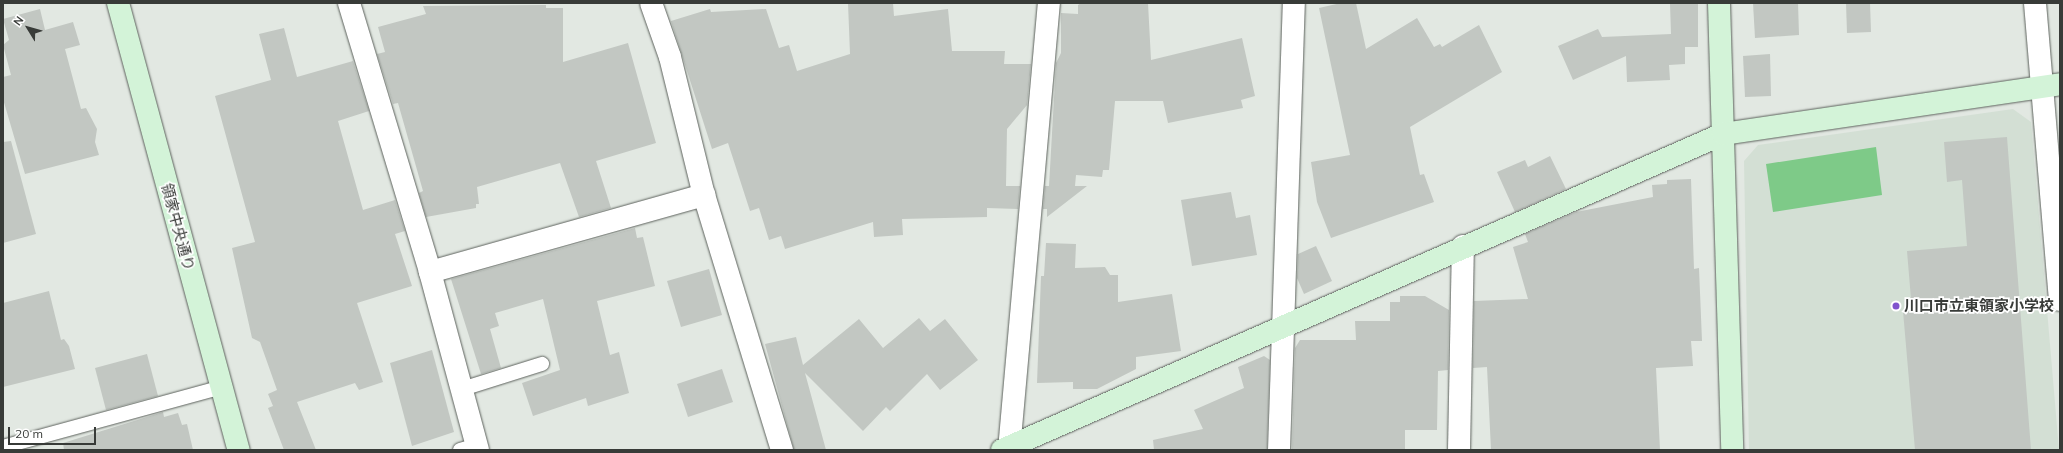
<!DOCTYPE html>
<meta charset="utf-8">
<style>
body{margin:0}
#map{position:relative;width:2063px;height:453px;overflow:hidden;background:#e2e8e2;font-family:Mulish,"Noto Sans JP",sans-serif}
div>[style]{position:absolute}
.built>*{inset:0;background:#d3dfd4}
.water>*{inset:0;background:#7eca88}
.building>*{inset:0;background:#c2c7c2}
.roads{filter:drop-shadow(0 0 1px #5d625d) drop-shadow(0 0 1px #5d625d)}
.lane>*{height:14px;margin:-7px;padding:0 7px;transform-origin:7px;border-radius:7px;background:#fff}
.street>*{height:22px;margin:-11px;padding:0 11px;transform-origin:11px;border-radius:11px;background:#fff}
.secondary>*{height:22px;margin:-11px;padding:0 11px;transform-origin:11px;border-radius:11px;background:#d3f3d8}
.dots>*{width:11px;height:11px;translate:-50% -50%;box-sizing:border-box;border:2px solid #fff;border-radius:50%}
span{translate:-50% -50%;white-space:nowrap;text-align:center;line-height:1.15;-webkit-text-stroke:3.5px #fff;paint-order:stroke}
.street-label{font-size:15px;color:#383b38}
.poi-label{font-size:15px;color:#383b38;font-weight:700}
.left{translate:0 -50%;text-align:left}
.frame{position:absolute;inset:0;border:4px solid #383b38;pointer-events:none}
.north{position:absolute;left:8px;top:8px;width:40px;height:40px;-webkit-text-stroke:3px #fff;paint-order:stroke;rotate:307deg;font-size:11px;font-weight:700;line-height:16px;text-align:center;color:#383b38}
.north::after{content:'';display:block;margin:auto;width:14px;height:18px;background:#383b38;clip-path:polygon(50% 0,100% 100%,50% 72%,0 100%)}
.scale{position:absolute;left:8px;top:427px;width:88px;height:18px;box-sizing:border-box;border:2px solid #383b38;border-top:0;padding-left:5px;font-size:12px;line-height:14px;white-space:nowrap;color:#383b38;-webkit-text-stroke:3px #fff;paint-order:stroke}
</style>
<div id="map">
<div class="built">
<i style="clip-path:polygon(2013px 109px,2031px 122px,2059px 450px,1749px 450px,1744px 161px,1758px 145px)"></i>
</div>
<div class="water">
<i style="clip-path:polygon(1876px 147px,1882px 195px,1773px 212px,1766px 164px)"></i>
</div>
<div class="building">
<i style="clip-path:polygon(848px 3px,893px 3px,894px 16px,948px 9px,952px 51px,1005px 51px,1004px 64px,1031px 64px,1027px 105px,1007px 129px,1006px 186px,1020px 186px,1018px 209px,987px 208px,987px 217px,902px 219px,903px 235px,874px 237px,873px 222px,785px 249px,781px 236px,769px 240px,759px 208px,750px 211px,728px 143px,712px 149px,671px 21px,710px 9px,711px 12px,766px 9px,779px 48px,789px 45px,797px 71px,850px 54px)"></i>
<i style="clip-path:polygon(1081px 3px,1148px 3px,1151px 60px,1242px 38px,1255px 96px,1241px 100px,1243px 108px,1168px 123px,1163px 101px,1115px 101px,1109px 170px,1103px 170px,1102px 177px,1076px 175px,1075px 186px,1087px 186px,1047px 217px,1047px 209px,1043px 209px,1045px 186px,1049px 186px,1056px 63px,1061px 53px,1061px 13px,1078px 14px,1078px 5px)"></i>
<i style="clip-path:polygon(1341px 3px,1356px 3px,1366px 49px,1417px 18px,1434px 47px,1440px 44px,1442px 47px,1479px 25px,1502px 72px,1410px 127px,1420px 175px,1424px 174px,1434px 202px,1331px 238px,1317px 202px,1311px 162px,1350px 155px,1319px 8px)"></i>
<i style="clip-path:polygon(1753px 3px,1798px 3px,1799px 35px,1755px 38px)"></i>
<i style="clip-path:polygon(1846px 3px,1870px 3px,1871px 32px,1847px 33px)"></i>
<i style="clip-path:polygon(1670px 4px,1698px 4px,1698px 47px,1685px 47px,1685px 64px,1669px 65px,1670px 80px,1627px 82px,1626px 56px,1573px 80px,1558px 46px,1598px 29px,1602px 37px,1671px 34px)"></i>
<i style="clip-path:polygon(546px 5px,546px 8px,563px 8px,563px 62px,628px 43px,656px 143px,596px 161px,611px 208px,579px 217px,560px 163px,477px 187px,479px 204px,476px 204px,476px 208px,426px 217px,419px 193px,423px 191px,398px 103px,393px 104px,377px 54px,385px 52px,378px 27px,426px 14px,423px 6px)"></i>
<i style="clip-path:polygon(40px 9px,45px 30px,73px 22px,80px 45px,65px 49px,81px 109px,86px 108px,97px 129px,95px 142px,99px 155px,25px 174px,3px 99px,3px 77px,11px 75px,3px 45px,9px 40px,3px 19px)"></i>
<i style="clip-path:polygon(284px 28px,297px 77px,353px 61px,369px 111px,338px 121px,363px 210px,395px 200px,405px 231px,395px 234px,412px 286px,357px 303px,383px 382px,359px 390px,355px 383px,297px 402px,316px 450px,284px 450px,268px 408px,273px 406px,268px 394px,277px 390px,260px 342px,252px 338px,232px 248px,255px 242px,215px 96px,271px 80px,259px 34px)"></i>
<i style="clip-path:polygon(1770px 54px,1771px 96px,1745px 97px,1743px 56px)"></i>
<i style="clip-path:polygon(2007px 137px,2031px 450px,1915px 450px,1903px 311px,1912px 311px,1907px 251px,1967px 246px,1962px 180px,1947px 182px,1944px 142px)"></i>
<i style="clip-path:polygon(11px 141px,36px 234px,3px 243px,3px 142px)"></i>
<i style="clip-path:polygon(1550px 156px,1566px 189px,1515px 212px,1497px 172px,1525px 160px,1528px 167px)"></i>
<i style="clip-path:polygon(1691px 179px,1694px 269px,1699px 268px,1702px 341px,1691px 341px,1693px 366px,1656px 368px,1660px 450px,1491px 450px,1487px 367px,1473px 368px,1474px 301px,1528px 299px,1513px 247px,1528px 242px,1525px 234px,1576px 212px,1653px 197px,1652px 185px,1667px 184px,1667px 180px)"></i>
<i style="clip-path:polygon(1231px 192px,1236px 218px,1250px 215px,1257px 255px,1192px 266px,1181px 200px)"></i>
<i style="clip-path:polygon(635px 228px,637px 238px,643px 237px,655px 286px,597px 301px,610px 355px,619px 352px,629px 393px,588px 406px,586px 398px,533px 416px,522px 383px,560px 370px,543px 299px,495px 313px,499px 326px,490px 329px,501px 368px,481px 374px,451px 279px)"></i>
<i style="clip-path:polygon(1046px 243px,1076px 244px,1075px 268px,1105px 267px,1110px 275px,1118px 275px,1118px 302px,1172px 294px,1181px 351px,1136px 357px,1136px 369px,1097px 389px,1073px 389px,1073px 382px,1037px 383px,1041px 276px,1044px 276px)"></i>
<i style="clip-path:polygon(1316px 246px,1332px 281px,1304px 294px,1297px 278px,1298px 254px)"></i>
<i style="clip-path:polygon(709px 269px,722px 315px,681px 327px,667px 281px)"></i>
<i style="clip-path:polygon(49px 291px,61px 340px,64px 339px,69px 346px,75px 369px,3px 387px,3px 303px)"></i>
<i style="clip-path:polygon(1400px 296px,1425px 296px,1449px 310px,1448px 370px,1438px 371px,1437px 430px,1405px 430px,1405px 450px,1292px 450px,1295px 348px,1300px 340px,1356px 340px,1355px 321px,1390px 321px,1390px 302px,1400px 302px)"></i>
<i style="clip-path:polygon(919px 318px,930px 331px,945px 319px,978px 360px,940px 390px,927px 374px,890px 411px,886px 407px,863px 431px,805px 373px,826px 450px,794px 450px,765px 344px,796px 337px,803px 365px,859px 319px,883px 348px)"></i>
<i style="clip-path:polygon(432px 350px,454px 432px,412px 446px,390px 363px)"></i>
<i style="clip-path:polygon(147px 354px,158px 396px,106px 410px,95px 368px)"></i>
<i style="clip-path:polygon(1264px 356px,1270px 360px,1267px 450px,1154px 450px,1153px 440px,1203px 429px,1194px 410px,1244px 388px,1238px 367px)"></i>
<i style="clip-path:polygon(722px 369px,733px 402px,688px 417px,677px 384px)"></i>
<i style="clip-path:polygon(163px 412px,164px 417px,178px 413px,182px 425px,187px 424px,193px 450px,64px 450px,63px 443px)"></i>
</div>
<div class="roads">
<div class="lane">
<i style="left:462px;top:389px;width:84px;rotate:-17.4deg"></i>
<i style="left:3px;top:447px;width:227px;rotate:-15.3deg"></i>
<i style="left:460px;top:450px;width:18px;rotate:-16deg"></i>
</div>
<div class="street">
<i style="left:349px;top:3px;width:281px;rotate:73.2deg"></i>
<i style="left:430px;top:272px;width:184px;rotate:74.9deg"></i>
<i style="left:651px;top:3px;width:57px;rotate:70.6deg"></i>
<i style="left:670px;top:57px;width:142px;rotate:76.2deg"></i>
<i style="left:704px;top:195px;width:267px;rotate:73deg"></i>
<i style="left:2035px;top:3px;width:298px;rotate:85.2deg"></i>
<i style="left:430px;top:272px;width:285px;rotate:-15.7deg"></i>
<i style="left:1009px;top:450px;width:449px;rotate:-84.9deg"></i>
<i style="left:1279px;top:450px;width:447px;rotate:-88.1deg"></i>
<i style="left:1459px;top:450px;width:204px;rotate:-88.9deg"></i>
</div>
<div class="secondary">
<i style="left:118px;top:3px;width:463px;rotate:74.9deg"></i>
<i style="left:1719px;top:3px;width:447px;rotate:88.3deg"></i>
<i style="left:1002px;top:450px;width:787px;rotate:-23.67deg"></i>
<i style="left:1723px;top:134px;width:341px;rotate:-8.4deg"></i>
</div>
</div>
<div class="dots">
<i style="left:1896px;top:306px;background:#8154cd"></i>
</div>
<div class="street-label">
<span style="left:178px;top:227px;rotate:75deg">領家中央通り</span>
</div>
<div class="poi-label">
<span class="left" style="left:1904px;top:306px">川口市立東領家小学校</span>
</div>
<div class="frame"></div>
<div class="north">N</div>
<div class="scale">20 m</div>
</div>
